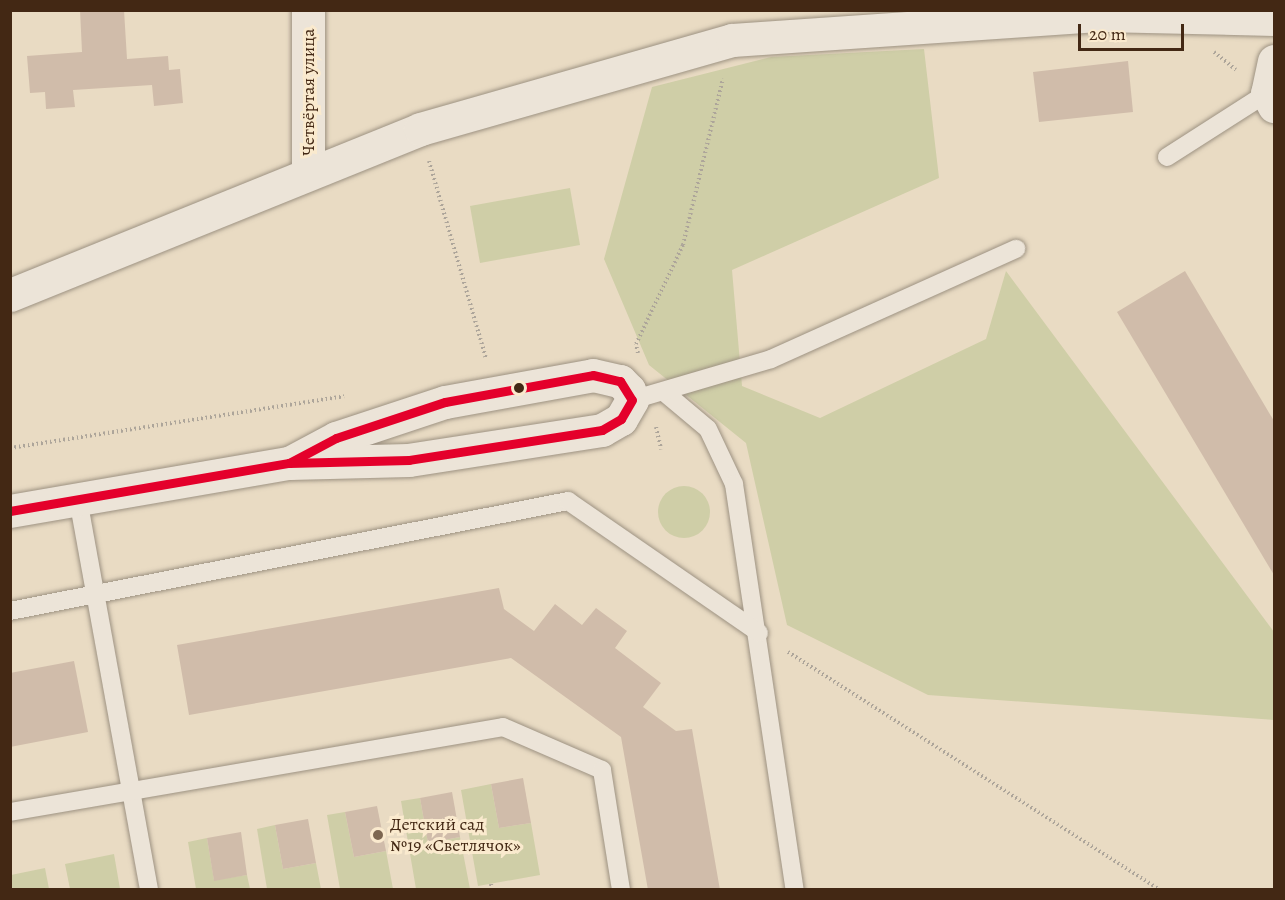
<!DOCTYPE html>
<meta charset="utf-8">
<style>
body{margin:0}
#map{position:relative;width:1285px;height:900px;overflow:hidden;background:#e9dbc3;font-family:Alegreya,serif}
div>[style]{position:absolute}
.green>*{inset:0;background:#cfcea7}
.round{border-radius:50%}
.building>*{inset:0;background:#d0bcaa}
.path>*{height:4px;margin-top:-2px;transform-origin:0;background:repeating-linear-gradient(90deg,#ada59a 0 1.5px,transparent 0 4.5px)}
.roads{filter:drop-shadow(0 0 2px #9d9282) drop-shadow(0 0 2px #9d9282)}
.service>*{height:18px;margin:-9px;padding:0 9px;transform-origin:9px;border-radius:9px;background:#ece4d8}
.minor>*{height:33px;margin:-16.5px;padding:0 16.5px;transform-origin:16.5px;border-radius:16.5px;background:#ece4d8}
.bus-1>*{height:9px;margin:-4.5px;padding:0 4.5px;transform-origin:4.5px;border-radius:4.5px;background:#e4002b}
.dots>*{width:16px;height:16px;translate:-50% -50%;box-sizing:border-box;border:3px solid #faeace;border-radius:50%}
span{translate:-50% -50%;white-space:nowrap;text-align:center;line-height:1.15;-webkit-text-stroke:6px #faeace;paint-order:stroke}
.street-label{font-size:18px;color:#432814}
.poi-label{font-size:18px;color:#432814}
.left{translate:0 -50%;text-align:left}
.frame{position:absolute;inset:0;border:12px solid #432814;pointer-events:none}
.scale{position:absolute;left:1078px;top:24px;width:106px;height:27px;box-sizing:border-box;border:3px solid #432814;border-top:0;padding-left:8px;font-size:18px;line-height:21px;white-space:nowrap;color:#432814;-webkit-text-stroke:4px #faeace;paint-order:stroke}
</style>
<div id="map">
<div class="green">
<i style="clip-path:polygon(924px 49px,939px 178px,732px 270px,742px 386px,820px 418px,986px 339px,1006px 271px,1274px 632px,1274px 720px,928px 695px,787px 625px,746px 443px,649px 365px,604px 259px,652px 87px,771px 57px)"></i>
<i style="clip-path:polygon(570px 188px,580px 245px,480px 263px,470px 206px)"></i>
<i class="round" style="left:658px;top:486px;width:52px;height:52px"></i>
<i style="clip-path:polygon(491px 784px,499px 828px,531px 823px,540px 875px,478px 886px,461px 790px)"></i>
<i style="clip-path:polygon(420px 798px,428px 843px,460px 837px,470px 889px,416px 889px,401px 801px)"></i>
<i style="clip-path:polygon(345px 812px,354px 857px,386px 851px,393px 889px,340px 889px,327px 815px)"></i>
<i style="clip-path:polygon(275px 825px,283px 869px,316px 863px,321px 889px,267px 889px,257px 829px)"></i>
<i style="clip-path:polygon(207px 838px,214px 880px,247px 875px,250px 889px,196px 889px,188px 842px)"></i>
<i style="clip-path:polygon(114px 854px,120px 889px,70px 889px,65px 864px)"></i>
<i style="clip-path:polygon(45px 868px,49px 889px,11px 889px,11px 875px)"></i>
</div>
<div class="building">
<i style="clip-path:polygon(80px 10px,124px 10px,127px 59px,168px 56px,169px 70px,180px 69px,183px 103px,154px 106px,152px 85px,73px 90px,75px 107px,46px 109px,45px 92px,30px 93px,27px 56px,82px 52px)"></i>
<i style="clip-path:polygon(1128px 61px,1133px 112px,1039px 122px,1033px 72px)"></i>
<i style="clip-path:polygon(1185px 271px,1274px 421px,1274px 575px,1117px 312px)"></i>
<i style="clip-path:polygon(499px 588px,504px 609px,534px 631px,555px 604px,582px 625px,596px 608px,627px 631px,615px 648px,661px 683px,643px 707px,676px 731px,692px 729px,720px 890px,648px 890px,621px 737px,511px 658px,189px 715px,177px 645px)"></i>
<i style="clip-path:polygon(74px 661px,88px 732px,10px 747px,10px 673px)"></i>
<i style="clip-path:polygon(523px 778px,531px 823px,499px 828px,491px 784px)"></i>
<i style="clip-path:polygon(452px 792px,460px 837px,428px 843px,420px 798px)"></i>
<i style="clip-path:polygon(377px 806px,386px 851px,354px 857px,345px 812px)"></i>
<i style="clip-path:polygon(308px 819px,316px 863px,283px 869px,275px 825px)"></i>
<i style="clip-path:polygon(241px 832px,247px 875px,214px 881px,207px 838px)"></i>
</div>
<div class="path">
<i style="left:1214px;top:52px;width:28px;rotate:39deg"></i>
<i style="left:429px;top:161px;width:206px;rotate:73.9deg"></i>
<i style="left:638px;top:353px;width:9px;rotate:-103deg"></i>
<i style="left:636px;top:344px;width:110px;rotate:-64.6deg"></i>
<i style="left:683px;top:245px;width:171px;rotate:-76.5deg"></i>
<i style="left:656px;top:427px;width:23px;rotate:77deg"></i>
<i style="left:10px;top:448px;width:338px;rotate:-8.8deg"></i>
<i style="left:788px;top:652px;width:442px;rotate:32.6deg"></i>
<i style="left:491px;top:884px;width:6px;rotate:81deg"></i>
</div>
<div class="roads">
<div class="service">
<i style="left:1167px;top:157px;width:119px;rotate:-32.6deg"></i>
<i style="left:664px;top:392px;width:57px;rotate:40.1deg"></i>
<i style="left:708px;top:429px;width:61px;rotate:64.7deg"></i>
<i style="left:734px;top:484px;width:411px;rotate:81.5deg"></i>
<i style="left:632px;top:400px;width:145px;rotate:-16.4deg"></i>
<i style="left:771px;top:359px;width:269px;rotate:-24.2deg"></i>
<i style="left:78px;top:499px;width:397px;rotate:79.7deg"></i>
<i style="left:10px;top:611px;width:569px;rotate:-11.15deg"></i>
<i style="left:568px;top:501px;width:232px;rotate:34.6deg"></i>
<i style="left:10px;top:812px;width:500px;rotate:-9.78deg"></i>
<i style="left:503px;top:727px;width:108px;rotate:23.5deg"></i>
<i style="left:602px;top:770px;width:121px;rotate:81deg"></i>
</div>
<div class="minor">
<i style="left:1274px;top:61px;width:33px;rotate:102deg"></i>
<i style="left:1267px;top:93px;width:15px;rotate:62deg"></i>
<i style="left:308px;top:173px;width:163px;rotate:-90deg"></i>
<i style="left:10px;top:295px;width:442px;rotate:-22deg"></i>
<i style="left:420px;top:129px;width:324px;rotate:-15.9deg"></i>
<i style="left:732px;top:40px;width:370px;rotate:-3.9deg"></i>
<i style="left:1101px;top:15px;width:173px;rotate:1.3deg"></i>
<i style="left:593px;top:375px;width:28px;rotate:13deg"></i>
<i style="left:620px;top:381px;width:13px;rotate:45deg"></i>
<i style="left:629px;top:390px;width:10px;rotate:73deg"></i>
<i style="left:632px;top:400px;width:22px;rotate:120deg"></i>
<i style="left:621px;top:419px;width:22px;rotate:150deg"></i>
<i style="left:602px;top:430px;width:195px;rotate:171.2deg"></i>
<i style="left:409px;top:460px;width:120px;rotate:178.6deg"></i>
<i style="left:289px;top:463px;width:53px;rotate:-28deg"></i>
<i style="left:336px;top:438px;width:115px;rotate:-18.3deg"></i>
<i style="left:445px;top:402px;width:150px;rotate:-10.3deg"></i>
<i style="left:10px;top:511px;width:283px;rotate:-9.8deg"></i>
</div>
</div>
<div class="bus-1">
<i style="left:593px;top:375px;width:28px;rotate:13deg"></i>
<i style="left:620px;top:381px;width:22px;rotate:58deg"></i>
<i style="left:632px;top:400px;width:22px;rotate:120deg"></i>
<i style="left:621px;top:419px;width:22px;rotate:150deg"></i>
<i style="left:602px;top:430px;width:195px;rotate:171.2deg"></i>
<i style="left:409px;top:460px;width:120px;rotate:178.6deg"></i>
<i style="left:289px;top:463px;width:53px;rotate:-28deg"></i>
<i style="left:336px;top:438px;width:115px;rotate:-18.3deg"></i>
<i style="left:445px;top:402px;width:150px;rotate:-10.3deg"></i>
<i style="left:10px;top:511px;width:283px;rotate:-9.8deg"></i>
</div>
<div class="dots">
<i style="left:519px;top:388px;background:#432814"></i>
<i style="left:378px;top:835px;background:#7d6751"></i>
</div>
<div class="street-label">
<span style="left:308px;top:92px;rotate:-90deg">Четвёртая улица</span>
</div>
<div class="poi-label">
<span class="left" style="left:390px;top:835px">Детский сад<br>№19 «Светлячок»</span>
</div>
<div class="frame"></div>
<div class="scale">20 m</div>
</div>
